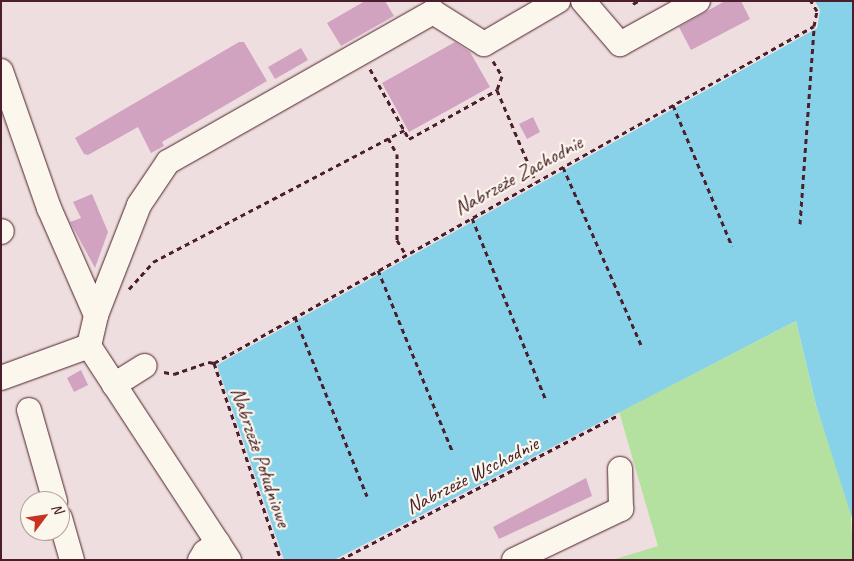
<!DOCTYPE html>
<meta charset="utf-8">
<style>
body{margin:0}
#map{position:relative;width:854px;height:561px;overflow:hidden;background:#fbf7ec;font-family:Caveat,sans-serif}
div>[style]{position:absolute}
.built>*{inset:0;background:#efdedf}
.green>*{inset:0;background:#b4e19f}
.water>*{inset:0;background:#87d2e8}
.building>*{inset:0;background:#d2a2c1}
.path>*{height:3px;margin-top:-1.5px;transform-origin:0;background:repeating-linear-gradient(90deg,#4a1f2b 0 5px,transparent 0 9px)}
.roads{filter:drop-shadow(0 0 1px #4a1f2b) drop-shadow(0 0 1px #4a1f2b)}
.minor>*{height:24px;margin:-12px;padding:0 12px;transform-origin:12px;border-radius:12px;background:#fbf7ec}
span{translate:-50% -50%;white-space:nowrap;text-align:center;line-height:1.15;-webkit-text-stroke:4.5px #fbf7ec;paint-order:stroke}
.street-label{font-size:21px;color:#4a1f2b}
.frame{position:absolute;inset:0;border:2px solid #4a1f2b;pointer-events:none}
.north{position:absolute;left:20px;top:491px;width:50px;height:50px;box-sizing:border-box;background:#fbf7ec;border:1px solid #b4a19f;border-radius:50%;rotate:59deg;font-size:14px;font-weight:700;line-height:20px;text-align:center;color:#4a1f2b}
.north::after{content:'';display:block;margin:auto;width:18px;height:22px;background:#c8321e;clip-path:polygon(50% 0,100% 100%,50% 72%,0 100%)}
</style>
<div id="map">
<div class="built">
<i style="clip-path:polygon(evenodd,1px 1px,815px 1px,820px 10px,816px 28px,217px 365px,284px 560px,1px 560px,1px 1px,30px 501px,60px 501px,60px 531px,30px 531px,30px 501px)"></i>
<i style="clip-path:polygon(619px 412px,659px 547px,612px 560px,334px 560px)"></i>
</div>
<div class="green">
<i style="clip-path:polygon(796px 321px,816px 405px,851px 510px,853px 560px,612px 560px,658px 546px,619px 412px)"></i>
</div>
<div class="water">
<i style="clip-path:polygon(815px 1px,853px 1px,853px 521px,816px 405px,796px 321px,334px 560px,284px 560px,217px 365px,817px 28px,820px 10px)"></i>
</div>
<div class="building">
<i style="clip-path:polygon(365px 1px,385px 1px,394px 16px,341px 46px,327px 23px)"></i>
<i style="clip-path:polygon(725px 1px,741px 1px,750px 19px,691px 50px,679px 27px)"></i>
<i style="clip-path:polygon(239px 42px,244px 42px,267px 81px,162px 142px,164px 146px,151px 153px,138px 127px,88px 155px,84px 154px,75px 138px)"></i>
<i style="clip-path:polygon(455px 42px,470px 52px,490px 87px,409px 132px,382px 83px)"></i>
<i style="clip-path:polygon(301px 48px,308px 60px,275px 79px,268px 67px)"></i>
<i style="clip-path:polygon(533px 117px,540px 132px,527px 139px,519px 124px)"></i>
<i style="clip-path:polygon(92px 194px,108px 232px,95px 268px,70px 222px,81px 218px,73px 202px)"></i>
<i style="clip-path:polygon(81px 370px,88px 385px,74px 392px,67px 378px)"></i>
<i style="clip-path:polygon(586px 478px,592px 496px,499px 539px,493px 527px)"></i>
</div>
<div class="path">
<i style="left:633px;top:4px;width:6px;rotate:-31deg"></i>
<i style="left:493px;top:61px;width:17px;rotate:59deg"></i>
<i style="left:502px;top:76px;width:15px;rotate:110deg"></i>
<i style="left:370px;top:69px;width:80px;rotate:60.9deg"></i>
<i style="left:409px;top:139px;width:101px;rotate:-29.1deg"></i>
<i style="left:497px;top:90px;width:100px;rotate:67deg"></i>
<i style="left:673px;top:105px;width:153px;rotate:67.3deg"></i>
<i style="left:388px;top:138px;width:18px;rotate:61deg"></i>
<i style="left:397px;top:154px;width:86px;rotate:90deg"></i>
<i style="left:397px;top:240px;width:17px;rotate:59deg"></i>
<i style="left:563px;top:167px;width:194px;rotate:66.3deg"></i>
<i style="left:472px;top:218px;width:196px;rotate:67.9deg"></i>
<i style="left:800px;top:224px;width:197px;rotate:-85.9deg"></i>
<i style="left:378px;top:270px;width:195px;rotate:67.7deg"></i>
<i style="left:129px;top:289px;width:36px;rotate:-48deg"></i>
<i style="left:153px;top:262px;width:284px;rotate:-27.7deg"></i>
<i style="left:295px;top:317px;width:193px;rotate:68.1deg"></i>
<i style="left:214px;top:363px;width:688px;rotate:-29.32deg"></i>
<i style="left:814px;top:26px;width:15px;rotate:-79deg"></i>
<i style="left:817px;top:11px;width:12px;rotate:-121deg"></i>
<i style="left:214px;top:363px;width:208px;rotate:71.2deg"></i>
<i style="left:164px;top:372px;width:10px;rotate:11deg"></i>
<i style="left:174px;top:374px;width:37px;rotate:-19deg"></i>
<i style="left:209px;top:362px;width:5px;rotate:11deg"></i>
<i style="left:340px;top:560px;width:312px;rotate:-27.5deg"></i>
</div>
<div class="roads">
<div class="minor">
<i style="left:583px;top:1px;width:57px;rotate:49.3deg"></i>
<i style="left:620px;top:44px;width:89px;rotate:-28.9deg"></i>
<i style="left:1px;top:71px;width:145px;rotate:70.7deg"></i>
<i style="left:49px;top:208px;width:117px;rotate:66.3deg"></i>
<i style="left:1px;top:232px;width:1px;rotate:-45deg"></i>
<i style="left:1px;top:378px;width:94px;rotate:-20deg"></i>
<i style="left:114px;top:385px;width:36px;rotate:-32deg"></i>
<i style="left:29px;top:410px;width:95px;rotate:74.1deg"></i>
<i style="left:60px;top:518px;width:44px;rotate:74.1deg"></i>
<i style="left:200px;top:560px;width:9px;rotate:-58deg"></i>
<i style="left:205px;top:552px;width:16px;rotate:-35deg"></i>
<i style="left:229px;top:560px;width:256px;rotate:-123.2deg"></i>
<i style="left:89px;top:346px;width:32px;rotate:-77deg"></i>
<i style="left:96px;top:315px;width:118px;rotate:-68.6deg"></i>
<i style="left:139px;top:205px;width:52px;rotate:-56deg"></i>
<i style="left:168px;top:162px;width:305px;rotate:-29.5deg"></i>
<i style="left:433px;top:12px;width:60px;rotate:32.1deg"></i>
<i style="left:484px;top:44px;width:86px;rotate:-30.2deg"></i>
<i style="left:514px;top:560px;width:119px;rotate:-25.5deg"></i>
<i style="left:621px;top:509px;width:40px;rotate:-91.4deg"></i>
</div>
</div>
<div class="street-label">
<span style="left:518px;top:175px;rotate:-29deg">Nabrzeże Zachodnie</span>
<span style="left:261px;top:457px;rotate:71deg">Nabrzeże Południowe</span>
<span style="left:472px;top:475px;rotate:-27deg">Nabrzeże Wschodnie</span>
</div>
<div class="frame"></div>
<div class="north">N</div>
</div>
